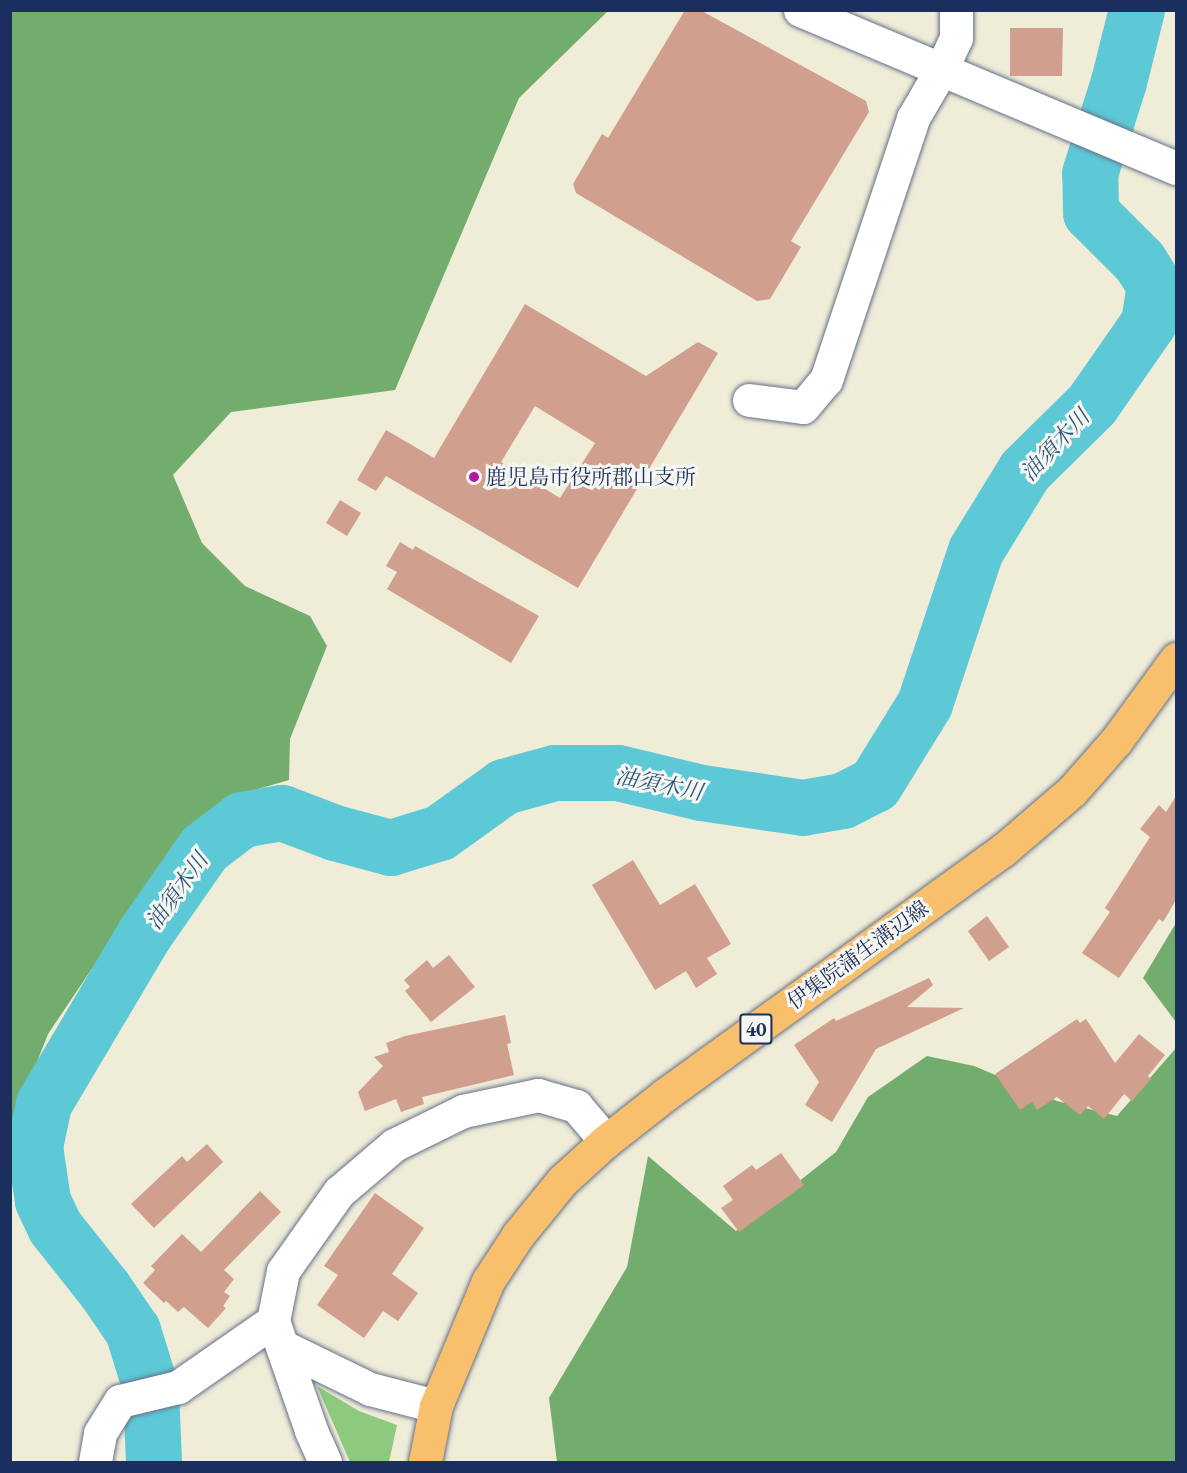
<!DOCTYPE html>
<meta charset="utf-8">
<style>
body{margin:0}
#map{position:relative;width:1187px;height:1473px;overflow:hidden;background:#efecd8;font-family:"EB Garamond","Noto Serif JP",serif}
div>[style]{position:absolute}
.green>*{inset:0;background:#8dc97e}
.forest>*{inset:0;background:#72ad6d}
.river>*{height:56px;margin:-28px;padding:0 28px;transform-origin:28px;border-radius:28px;background:#5dc8d6}
.building>*{inset:0;background:#d09f8d}
.roads{filter:drop-shadow(0 0 2px #657189) drop-shadow(0 0 2px #657189)}
.minor>*{height:33px;margin:-16.5px;padding:0 16.5px;transform-origin:16.5px;border-radius:16.5px;background:#fff}
.major>*{height:33px;margin:-16.5px;padding:0 16.5px;transform-origin:16.5px;border-radius:16.5px;background:#f8bf6c}
.dots>*{width:16px;height:16px;translate:-50% -50%;box-sizing:border-box;border:3px solid #f6f6f2;border-radius:50%}
span{translate:-50% -50%;white-space:nowrap;text-align:center;line-height:1.15;-webkit-text-stroke:6px #f6f6f2;paint-order:stroke}
.shield-label span{padding:2px 4px;background:#f6f6f2;border:2px solid;border-radius:4px;-webkit-text-stroke-width:0}
.shield-label{font-size:20px;color:#1b2f5e;font-weight:700}
.poi-label{font-size:21px;color:#1b2f5e}
.left{translate:0 -50%;text-align:left}
.street-label{font-size:21px;color:#1b2f5e}
.water-label{font-size:22px;color:#2c557c;font-style:italic}
.frame{position:absolute;inset:0;border:12px solid #1b2f5e;pointer-events:none}
</style>
<div id="map">
<div class="green">
<i style="clip-path:polygon(317px 1386px,359px 1411px,397px 1425px,389px 1462px,350px 1462px)"></i>
</div>
<div class="forest">
<i style="clip-path:polygon(11px 10px,608px 11px,519px 98px,395px 390px,231px 412px,173px 475px,202px 543px,245px 586px,310px 616px,327px 646px,290px 739px,289px 780px,238px 795px,169px 854px,48px 1034px,11px 1128px)"></i>
<i style="clip-path:polygon(1176px 923px,1176px 1022px,1143px 978px)"></i>
<i style="clip-path:polygon(1176px 1048px,1176px 1462px,557px 1462px,549px 1398px,627px 1267px,648px 1156px,736px 1231px,836px 1152px,868px 1097px,927px 1056px,974px 1066px,1057px 1101px,1117px 1116px)"></i>
</div>
<div class="river">
<i style="left:154px;top:1462px;width:73px;rotate:-92.4deg"></i>
<i style="left:151px;top:1389px;width:61px;rotate:-107.2deg"></i>
<i style="left:133px;top:1331px;width:50px;rotate:-124.3deg"></i>
<i style="left:105px;top:1290px;width:80px;rotate:-128.4deg"></i>
<i style="left:55px;top:1227px;width:29px;rotate:-115deg"></i>
<i style="left:43px;top:1201px;width:55px;rotate:-98.4deg"></i>
<i style="left:35px;top:1147px;width:44px;rotate:-78.2deg"></i>
<i style="left:44px;top:1104px;width:198px;rotate:-59.3deg"></i>
<i style="left:145px;top:934px;width:103px;rotate:-55.2deg"></i>
<i style="left:204px;top:849px;width:48px;rotate:-37.3deg"></i>
<i style="left:242px;top:820px;width:41px;rotate:-9.9deg"></i>
<i style="left:282px;top:813px;width:57px;rotate:20.7deg"></i>
<i style="left:335px;top:833px;width:58px;rotate:15deg"></i>
<i style="left:391px;top:848px;width:51px;rotate:-17deg"></i>
<i style="left:440px;top:833px;width:79px;rotate:-35.7deg"></i>
<i style="left:504px;top:787px;width:53px;rotate:-15.4deg"></i>
<i style="left:555px;top:773px;width:63px"></i>
<i style="left:618px;top:773px;width:86px;rotate:13.4deg"></i>
<i style="left:702px;top:793px;width:102px;rotate:8.4deg"></i>
<i style="left:803px;top:808px;width:41px;rotate:-9.9deg"></i>
<i style="left:843px;top:801px;width:36px;rotate:-27deg"></i>
<i style="left:875px;top:785px;width:95px;rotate:-58.3deg"></i>
<i style="left:925px;top:704px;width:161px;rotate:-71.6deg"></i>
<i style="left:976px;top:551px;width:94px;rotate:-58.5deg"></i>
<i style="left:1025px;top:471px;width:94px;rotate:-44.6deg"></i>
<i style="left:1092px;top:405px;width:100px;rotate:-55.2deg"></i>
<i style="left:1149px;top:323px;width:37px;rotate:-81deg"></i>
<i style="left:1155px;top:286px;width:28px;rotate:-122deg"></i>
<i style="left:1140px;top:262px;width:69px;rotate:-135deg"></i>
<i style="left:1091px;top:213px;width:39px;rotate:-91deg"></i>
<i style="left:1090px;top:174px;width:96px;rotate:-72.5deg"></i>
<i style="left:1119px;top:82px;width:74px;rotate:-76deg"></i>
</div>
<div class="building">
<i style="clip-path:polygon(685px 10px,700px 10px,866px 101px,869px 112px,791px 241px,801px 247px,770px 299px,757px 301px,576px 193px,573px 184px,602px 134px,608px 138px)"></i>
<i style="clip-path:polygon(1010px 28px,1063px 28px,1062px 76px,1010px 76px)"></i>
<i style="clip-path:polygon(evenodd,525px 304px,646px 376px,698px 342px,718px 353px,578px 588px,386px 476px,376px 491px,357px 480px,386px 430px,434px 458px,525px 304px,535px 406px,595px 443px,560px 498px,501px 462px,535px 406px)"></i>
<i style="clip-path:polygon(340px 500px,361px 513px,347px 536px,326px 523px)"></i>
<i style="clip-path:polygon(400px 542px,413px 550px,415px 546px,539px 616px,511px 663px,387px 589px,397px 572px,386px 566px)"></i>
<i style="clip-path:polygon(1176px 796px,1176px 900px,1163px 922px,1159px 919px,1119px 978px,1082px 953px,1110px 912px,1105px 908px,1150px 837px,1140px 829px,1159px 805px,1166px 812px)"></i>
<i style="clip-path:polygon(633px 860px,660px 905px,695px 884px,731px 944px,707px 958px,717px 974px,696px 988px,686px 971px,655px 990px,592px 885px)"></i>
<i style="clip-path:polygon(987px 916px,1009px 947px,989px 961px,968px 931px)"></i>
<i style="clip-path:polygon(449px 955px,475px 987px,431px 1022px,405px 991px,410px 987px,404px 980px,427px 960px,433px 968px)"></i>
<i style="clip-path:polygon(929px 978px,933px 985px,907px 1007px,964px 1008px,876px 1049px,832px 1122px,805px 1105px,819px 1082px,794px 1045px,834px 1018px,836px 1021px)"></i>
<i style="clip-path:polygon(505px 1015px,511px 1043px,507px 1044px,514px 1075px,422px 1097px,424px 1104px,401px 1112px,396px 1099px,365px 1111px,358px 1092px,383px 1066px,374px 1057px,389px 1052px,386px 1043px,405px 1036px)"></i>
<i style="clip-path:polygon(1077px 1019px,1080px 1023px,1086px 1019px,1115px 1063px,1139px 1034px,1165px 1055px,1148px 1076px,1151px 1079px,1132px 1101px,1124px 1094px,1104px 1119px,1088px 1106px,1080px 1115px,1057px 1097px,1037px 1110px,1032px 1102px,1020px 1110px,995px 1074px)"></i>
<i style="clip-path:polygon(207px 1144px,223px 1162px,154px 1228px,131px 1204px,182px 1156px,187px 1162px)"></i>
<i style="clip-path:polygon(781px 1153px,804px 1185px,739px 1232px,721px 1208px,733px 1200px,723px 1186px,752px 1165px,756px 1170px)"></i>
<i style="clip-path:polygon(260px 1191px,281px 1212px,224px 1270px,234px 1279px,224px 1292px,230px 1296px,223px 1306px,226px 1308px,208px 1328px,184px 1307px,178px 1312px,166px 1301px,164px 1303px,143px 1283px,155px 1270px,151px 1266px,182px 1234px,201px 1252px)"></i>
<i style="clip-path:polygon(375px 1193px,424px 1228px,392px 1274px,418px 1293px,398px 1321px,383px 1311px,364px 1338px,317px 1305px,338px 1275px,324px 1266px)"></i>
</div>
<div class="roads">
<div class="minor">
<i style="left:800px;top:10px;width:408px;rotate:22.8deg"></i>
<i style="left:749px;top:400px;width:54px;rotate:7.4deg"></i>
<i style="left:803px;top:407px;width:35px;rotate:-50deg"></i>
<i style="left:826px;top:380px;width:276px;rotate:-71.6deg"></i>
<i style="left:913px;top:118px;width:56px;rotate:-59.7deg"></i>
<i style="left:941px;top:70px;width:35px;rotate:-65deg"></i>
<i style="left:956px;top:38px;width:28px;rotate:-90deg"></i>
<i style="left:282px;top:1346px;width:98px;rotate:26deg"></i>
<i style="left:370px;top:1389px;width:68px;rotate:14.4deg"></i>
<i style="left:95px;top:1462px;width:29px;rotate:-80deg"></i>
<i style="left:100px;top:1433px;width:38px;rotate:-58deg"></i>
<i style="left:120px;top:1401px;width:60px;rotate:-13.6deg"></i>
<i style="left:178px;top:1387px;width:116px;rotate:-34.8deg"></i>
<i style="left:325px;top:1462px;width:35px;rotate:-114deg"></i>
<i style="left:311px;top:1430px;width:115px;rotate:-109.2deg"></i>
<i style="left:273px;top:1321px;width:51px;rotate:-78.7deg"></i>
<i style="left:283px;top:1271px;width:97px;rotate:-54.7deg"></i>
<i style="left:339px;top:1192px;width:72px;rotate:-40.5deg"></i>
<i style="left:394px;top:1145px;width:77px;rotate:-26.2deg"></i>
<i style="left:463px;top:1111px;width:77px;rotate:-12deg"></i>
<i style="left:538px;top:1095px;width:40px;rotate:16deg"></i>
<i style="left:576px;top:1106px;width:46px;rotate:49.4deg"></i>
</div>
<div class="major">
<i style="left:425px;top:1462px;width:57px;rotate:-78.9deg"></i>
<i style="left:436px;top:1406px;width:135px;rotate:-67.4deg"></i>
<i style="left:488px;top:1281px;width:55px;rotate:-56.9deg"></i>
<i style="left:518px;top:1235px;width:70px;rotate:-50.8deg"></i>
<i style="left:562px;top:1181px;width:59px;rotate:-42.3deg"></i>
<i style="left:606px;top:1141px;width:76px;rotate:-38.1deg"></i>
<i style="left:666px;top:1094px;width:415px;rotate:-35.9deg"></i>
<i style="left:1002px;top:851px;width:92px;rotate:-40.6deg"></i>
<i style="left:1072px;top:791px;width:67px;rotate:-48.7deg"></i>
<i style="left:1116px;top:741px;width:102px;rotate:-53.8deg"></i>
</div>
</div>
<div class="dots">
<i style="left:474px;top:477px;background:#b5179e"></i>
</div>
<div class="shield-label">
<span style="left:756px;top:1029px">40</span>
</div>
<div class="poi-label">
<span class="left" style="left:486px;top:477px">鹿児島市役所郡山支所</span>
</div>
<div class="street-label">
<span style="left:858px;top:955px;rotate:-36deg">伊集院蒲生溝辺線</span>
</div>
<div class="water-label">
<span style="left:1055px;top:445px;rotate:-47deg">油須木川</span>
<span style="left:659px;top:784px;rotate:11deg">油須木川</span>
<span style="left:177px;top:891px;rotate:-54deg">油須木川</span>
</div>
<div class="frame"></div>
</div>
